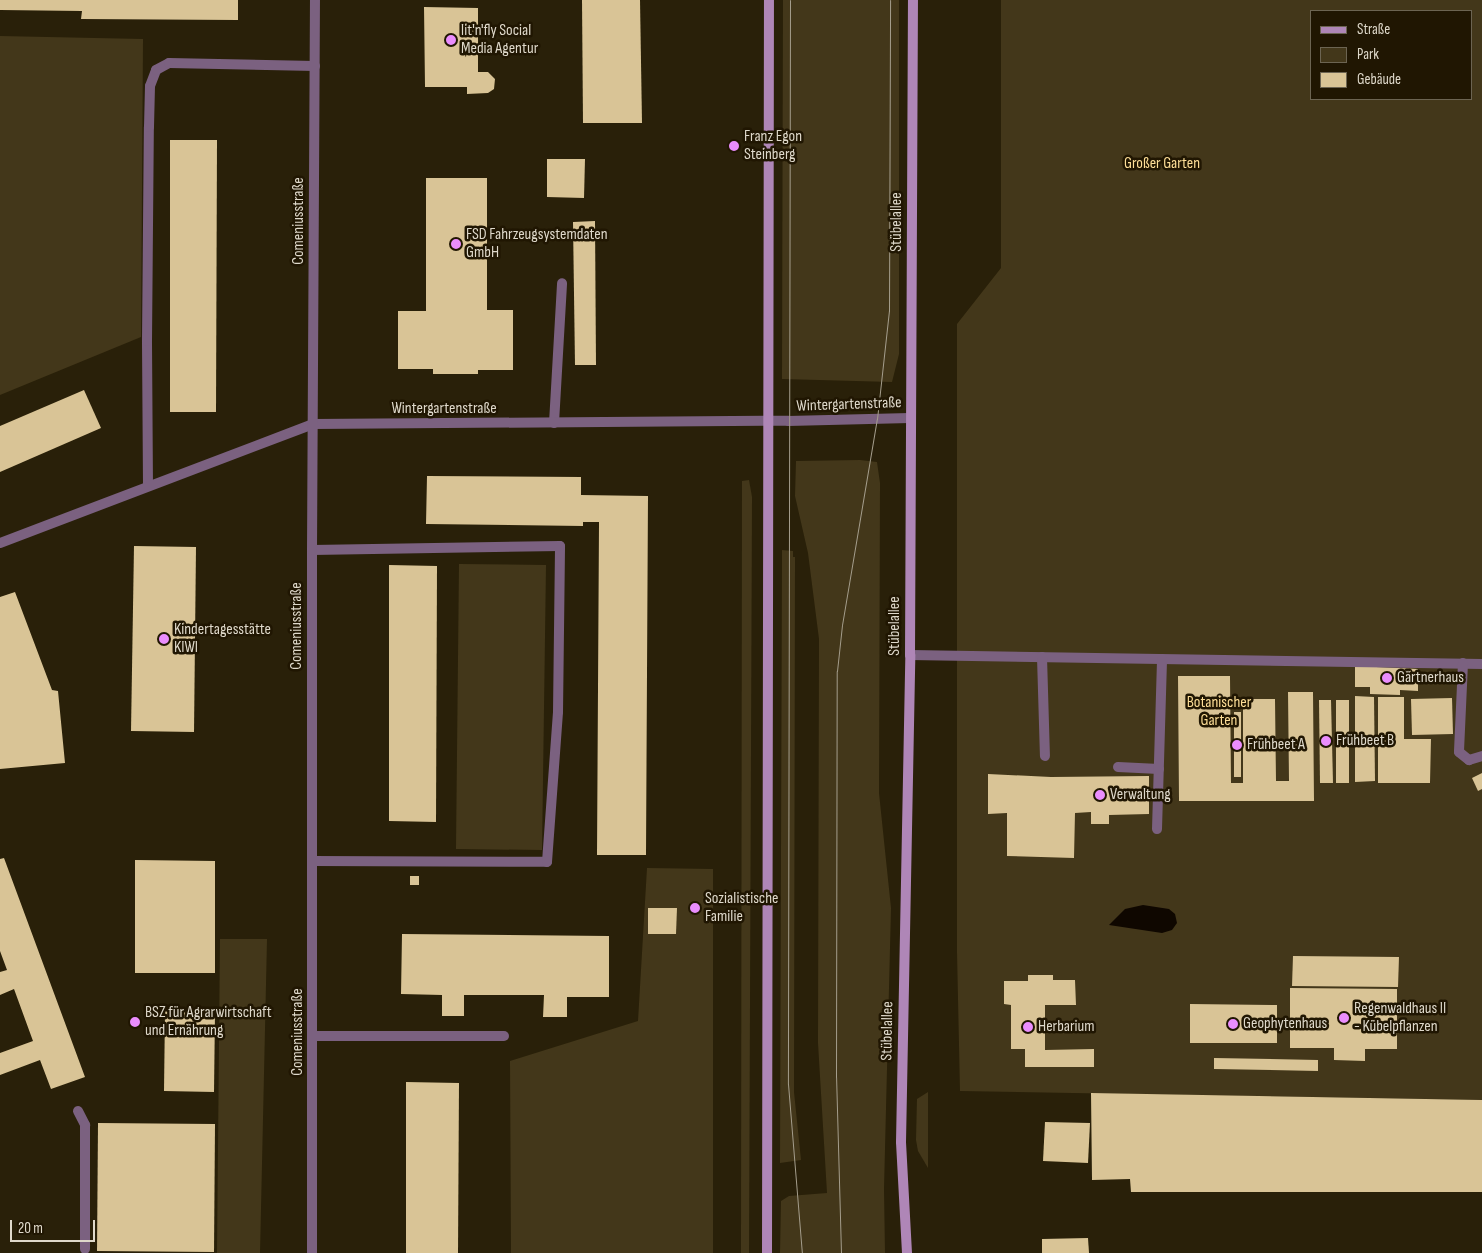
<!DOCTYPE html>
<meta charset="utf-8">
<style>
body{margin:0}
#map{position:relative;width:1482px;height:1253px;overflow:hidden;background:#292009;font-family:"Sofia Sans Condensed",sans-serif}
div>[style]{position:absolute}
.green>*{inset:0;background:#43371a}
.water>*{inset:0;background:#0f0700}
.building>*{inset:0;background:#d9c496}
.lane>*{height:10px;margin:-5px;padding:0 5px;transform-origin:5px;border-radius:5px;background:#7b6180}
.street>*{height:10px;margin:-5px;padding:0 5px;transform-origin:5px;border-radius:5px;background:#7b6180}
.secondary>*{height:10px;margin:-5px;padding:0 5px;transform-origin:5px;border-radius:5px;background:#af86b7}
.tram>*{height:1px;margin:-0.5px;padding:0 0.5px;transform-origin:0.5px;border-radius:0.5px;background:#a59e8d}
.dots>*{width:14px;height:14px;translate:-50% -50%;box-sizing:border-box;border:2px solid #201602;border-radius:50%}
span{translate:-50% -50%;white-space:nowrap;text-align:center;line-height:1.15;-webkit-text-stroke:5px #201602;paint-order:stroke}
.poi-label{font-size:16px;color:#dfd9cb}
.left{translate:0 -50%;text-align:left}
.park-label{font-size:16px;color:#fedf98}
.street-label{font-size:16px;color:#dfd9cb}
.legend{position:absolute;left:1310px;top:10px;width:162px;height:90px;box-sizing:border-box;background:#201602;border:1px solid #6c6452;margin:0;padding:6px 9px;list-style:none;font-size:15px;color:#dfd9cb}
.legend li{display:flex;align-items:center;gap:10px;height:25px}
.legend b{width:25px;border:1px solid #6c6452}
.scale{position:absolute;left:10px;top:1220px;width:85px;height:22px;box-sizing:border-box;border:2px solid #dfd9cb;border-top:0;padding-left:6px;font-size:15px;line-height:18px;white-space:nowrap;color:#dfd9cb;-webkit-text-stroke:4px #201602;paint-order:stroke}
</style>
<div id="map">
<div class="green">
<i style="clip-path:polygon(783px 0,899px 0,899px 354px,892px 382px,782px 379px)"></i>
<i style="clip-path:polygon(evenodd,1001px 0,1482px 0,1482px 1100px,960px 1091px,957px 952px,957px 324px,1001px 268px,1001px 0,1311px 11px,1471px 11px,1471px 99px,1311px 99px,1311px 11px)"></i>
<i style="clip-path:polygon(0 36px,143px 39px,141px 337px,0 395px)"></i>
<i style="clip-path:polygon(860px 460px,877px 462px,880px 483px,879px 793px,891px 908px,884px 1189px,885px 1253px,780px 1253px,781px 1201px,789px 1196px,827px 1193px,818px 1043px,819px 639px,808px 553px,795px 496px,796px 461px)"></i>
<i style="clip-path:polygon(749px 480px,752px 497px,749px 1253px,741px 1253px,742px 481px)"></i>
<i style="clip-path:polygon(782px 550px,793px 551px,793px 557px,795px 557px,794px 1092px,801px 1160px,780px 1163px)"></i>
<i style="clip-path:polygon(459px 564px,546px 565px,542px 850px,456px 849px)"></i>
<i style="clip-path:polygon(647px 868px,713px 869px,713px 1253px,511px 1253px,510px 1061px,638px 1021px)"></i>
<i style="clip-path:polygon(220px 939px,267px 939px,260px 1253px,217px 1253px)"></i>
<i style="clip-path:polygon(928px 1092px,928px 1168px,918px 1151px,916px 1140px,917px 1099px)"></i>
</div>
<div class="water">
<i style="clip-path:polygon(1143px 905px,1169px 909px,1175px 914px,1177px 923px,1172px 930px,1162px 933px,1109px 925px,1125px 909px)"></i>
</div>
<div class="building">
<i style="clip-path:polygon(0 0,238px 0,238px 20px,81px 19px,82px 11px,0 10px)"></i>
<i style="clip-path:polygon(582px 0,640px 0,642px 123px,583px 123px)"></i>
<i style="clip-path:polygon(424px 7px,478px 8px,478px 72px,488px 72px,495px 79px,494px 89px,488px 93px,467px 94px,467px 87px,425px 87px)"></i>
<i style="clip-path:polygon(170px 140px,217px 140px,216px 412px,170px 412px)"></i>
<i style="clip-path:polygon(547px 159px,585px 159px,584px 198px,547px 197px)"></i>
<i style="clip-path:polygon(426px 178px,487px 178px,487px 310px,513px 310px,513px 370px,478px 370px,478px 374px,433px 374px,433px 369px,398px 369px,398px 311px,426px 311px)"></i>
<i style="clip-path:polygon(595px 221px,596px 365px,575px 365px,573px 222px)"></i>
<i style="clip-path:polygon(84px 390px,101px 428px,0 472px,0 426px)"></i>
<i style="clip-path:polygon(427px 476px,581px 477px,581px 495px,648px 496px,646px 855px,597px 855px,599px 522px,583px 522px,583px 526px,426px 524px)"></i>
<i style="clip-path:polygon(134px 546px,196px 547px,194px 732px,131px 731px)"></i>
<i style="clip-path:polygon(389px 565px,437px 566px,436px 822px,389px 821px)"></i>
<i style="clip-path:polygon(15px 592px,52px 690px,58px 691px,65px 763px,0 769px,0 597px)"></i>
<i style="clip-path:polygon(1355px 666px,1418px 669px,1418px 691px,1400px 690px,1400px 695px,1370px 694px,1370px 687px,1355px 687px)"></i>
<i style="clip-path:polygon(1178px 676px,1230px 676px,1231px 783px,1243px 783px,1243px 699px,1275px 699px,1276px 781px,1289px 781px,1288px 692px,1313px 692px,1314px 801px,1179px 801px)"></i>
<i style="clip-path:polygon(1355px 696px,1374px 697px,1375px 781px,1355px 782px)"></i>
<i style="clip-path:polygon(1378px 697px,1404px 697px,1404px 739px,1431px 739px,1430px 783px,1378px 783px)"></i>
<i style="clip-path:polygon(1452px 698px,1453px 734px,1412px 735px,1411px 699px)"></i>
<i style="clip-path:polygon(1319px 700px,1331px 700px,1333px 783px,1320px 783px)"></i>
<i style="clip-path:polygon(1336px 700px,1349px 700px,1349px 783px,1336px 783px)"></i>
<i style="clip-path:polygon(1234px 712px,1241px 712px,1241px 777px,1234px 777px)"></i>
<i style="clip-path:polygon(1482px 773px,1482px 789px,1478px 791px,1472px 778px)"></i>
<i style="clip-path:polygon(988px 774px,1051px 777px,1149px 776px,1149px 814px,1109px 815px,1109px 824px,1091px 824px,1091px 812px,1075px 813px,1074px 858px,1007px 856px,1007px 813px,988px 814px)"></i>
<i style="clip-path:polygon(4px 858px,85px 1077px,51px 1089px,40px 1060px,0 1075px,0 1053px,33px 1041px,14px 989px,0 995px,0 972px,7px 970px,0 951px,0 859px)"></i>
<i style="clip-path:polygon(135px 860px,215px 861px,215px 973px,135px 973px)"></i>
<i style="clip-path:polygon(410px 876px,419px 876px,419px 885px,410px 885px)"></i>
<i style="clip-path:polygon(648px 908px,677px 908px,676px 934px,648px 934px)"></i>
<i style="clip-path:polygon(402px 934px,609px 936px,609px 997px,567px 997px,567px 1017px,543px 1017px,544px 995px,464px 995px,464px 1016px,442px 1016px,442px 995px,401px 994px)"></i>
<i style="clip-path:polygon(1293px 956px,1399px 957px,1398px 987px,1292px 986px)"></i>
<i style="clip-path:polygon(1028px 975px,1053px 975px,1053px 980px,1075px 980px,1076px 1005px,1045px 1005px,1045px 1050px,1094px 1049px,1094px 1067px,1025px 1067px,1025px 1049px,1011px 1049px,1011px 1005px,1004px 1004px,1004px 981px,1028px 981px)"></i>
<i style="clip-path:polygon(1290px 988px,1397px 989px,1397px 1049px,1365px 1049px,1365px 1061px,1334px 1060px,1334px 1048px,1290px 1048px)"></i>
<i style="clip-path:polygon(1190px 1004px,1277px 1005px,1277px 1043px,1190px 1043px)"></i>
<i style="clip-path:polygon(165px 1011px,215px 1012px,214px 1092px,164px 1091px)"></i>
<i style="clip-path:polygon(1214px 1058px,1318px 1060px,1318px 1071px,1214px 1069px)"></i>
<i style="clip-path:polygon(406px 1082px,459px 1083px,458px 1253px,406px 1253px)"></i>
<i style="clip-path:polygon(1091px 1093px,1482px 1100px,1482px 1192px,1131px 1192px,1130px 1179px,1092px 1180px)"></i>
<i style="clip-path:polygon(1045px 1122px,1090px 1123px,1088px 1163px,1043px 1161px)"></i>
<i style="clip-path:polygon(98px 1123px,215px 1124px,214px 1252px,97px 1251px)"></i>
<i style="clip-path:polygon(1088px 1238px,1089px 1253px,1042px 1253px,1042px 1239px)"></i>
</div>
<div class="lane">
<i style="left:554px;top:423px;width:140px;rotate:-86.7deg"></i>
<i style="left:148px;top:486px;width:145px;rotate:-90.4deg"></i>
<i style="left:147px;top:341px;width:214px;rotate:-89.5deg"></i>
<i style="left:149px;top:127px;width:41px;rotate:-88.6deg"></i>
<i style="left:150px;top:86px;width:17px;rotate:-69deg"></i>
<i style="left:156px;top:70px;width:15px;rotate:-28deg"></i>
<i style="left:169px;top:63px;width:146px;rotate:1.2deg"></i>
<i style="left:910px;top:655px;width:572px;rotate:0.9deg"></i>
<i style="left:1042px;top:657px;width:99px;rotate:88.3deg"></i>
<i style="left:1463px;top:663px;width:89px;rotate:92.6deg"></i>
<i style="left:1459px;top:752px;width:13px;rotate:39deg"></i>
<i style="left:1469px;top:760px;width:14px;rotate:-17deg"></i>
<i style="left:1118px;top:767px;width:41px;rotate:2.8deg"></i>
<i style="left:1157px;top:829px;width:170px;rotate:-88.3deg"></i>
<i style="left:312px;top:861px;width:235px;rotate:0.2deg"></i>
<i style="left:547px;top:862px;width:150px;rotate:-85.8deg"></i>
<i style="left:558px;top:712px;width:166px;rotate:-89.3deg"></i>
<i style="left:560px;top:546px;width:248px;rotate:179.1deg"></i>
<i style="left:313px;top:1036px;width:191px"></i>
<i style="left:78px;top:1111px;width:16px;rotate:63deg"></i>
<i style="left:85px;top:1125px;width:124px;rotate:90deg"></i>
</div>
<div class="street">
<i style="left:0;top:543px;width:335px;rotate:-20.8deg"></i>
<i style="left:313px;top:424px;width:475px;rotate:-0.4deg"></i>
<i style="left:788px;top:421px;width:122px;rotate:-1.4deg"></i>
<i style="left:312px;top:1253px;width:703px;rotate:-90deg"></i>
<i style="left:312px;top:550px;width:550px;rotate:-89.69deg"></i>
</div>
<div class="secondary">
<i style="left:767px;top:1253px;width:1253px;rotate:-89.91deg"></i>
<i style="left:907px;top:1253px;width:111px;rotate:-93.1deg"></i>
<i style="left:901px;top:1142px;width:487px;rotate:-88.9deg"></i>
<i style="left:910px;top:655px;width:655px;rotate:-89.74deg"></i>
</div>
<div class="tram">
<i style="left:790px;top:0;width:1084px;rotate:90.11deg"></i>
<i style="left:788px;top:1084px;width:170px;rotate:85.3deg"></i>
<i style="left:841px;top:1253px;width:176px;rotate:-91.6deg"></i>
<i style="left:836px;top:1077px;width:406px;rotate:-89.9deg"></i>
<i style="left:837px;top:671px;width:46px;rotate:-83.8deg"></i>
<i style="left:842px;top:625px;width:209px;rotate:-80.4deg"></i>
<i style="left:877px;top:419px;width:109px;rotate:-83.7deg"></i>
<i style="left:889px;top:311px;width:311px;rotate:-89.8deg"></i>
</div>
<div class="dots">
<i style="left:451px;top:40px;background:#ea8dfd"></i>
<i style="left:734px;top:146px;background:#ea8dfd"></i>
<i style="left:456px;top:244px;background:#ea8dfd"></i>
<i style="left:164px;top:639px;background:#ea8dfd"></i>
<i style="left:1387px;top:678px;background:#ea8dfd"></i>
<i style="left:1326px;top:741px;background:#ea8dfd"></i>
<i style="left:1237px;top:745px;background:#ea8dfd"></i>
<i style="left:1100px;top:795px;background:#ea8dfd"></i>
<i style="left:695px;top:908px;background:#ea8dfd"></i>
<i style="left:1344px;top:1018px;background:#ea8dfd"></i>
<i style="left:135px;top:1022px;background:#ea8dfd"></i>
<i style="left:1233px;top:1024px;background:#ea8dfd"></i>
<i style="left:1028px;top:1027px;background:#ea8dfd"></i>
</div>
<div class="poi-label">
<span class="left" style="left:461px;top:40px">lit'n'fly Social<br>Media Agentur</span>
<span class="left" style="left:744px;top:146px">Franz Egon<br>Steinberg</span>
<span class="left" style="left:466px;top:244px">FSD Fahrzeugsystemdaten<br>GmbH</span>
<span class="left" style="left:174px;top:639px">Kindertagesstätte<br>KIWI</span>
<span class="left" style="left:1397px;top:678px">Gärtnerhaus</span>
<span class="left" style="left:1336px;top:741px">Frühbeet B</span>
<span class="left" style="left:1247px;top:745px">Frühbeet A</span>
<span class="left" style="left:1110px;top:795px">Verwaltung</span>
<span class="left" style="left:705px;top:908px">Sozialistische<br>Familie</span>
<span class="left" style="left:1354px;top:1018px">Regenwaldhaus II<br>- Kübelpflanzen</span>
<span class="left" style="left:145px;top:1022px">BSZ für Agrarwirtschaft<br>und Ernährung</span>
<span class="left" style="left:1243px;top:1024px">Geophytenhaus</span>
<span class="left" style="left:1038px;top:1027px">Herbarium</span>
</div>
<div class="park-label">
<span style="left:1162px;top:164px">Großer Garten</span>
<span style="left:1219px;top:712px">Botanischer<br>Garten</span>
</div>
<div class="street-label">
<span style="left:299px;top:221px;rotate:-90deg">Comeniusstraße</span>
<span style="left:897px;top:222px;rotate:-90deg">Stübelallee</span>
<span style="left:849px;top:405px;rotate:-2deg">Wintergartenstraße</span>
<span style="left:444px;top:409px">Wintergartenstraße</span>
<span style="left:297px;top:626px;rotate:-90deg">Comeniusstraße</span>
<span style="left:895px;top:626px;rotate:-90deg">Stübelallee</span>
<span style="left:888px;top:1031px;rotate:-89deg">Stübelallee</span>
<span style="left:298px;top:1032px;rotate:-90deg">Comeniusstraße</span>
</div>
<ul class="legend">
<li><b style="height:6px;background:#af86b7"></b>Straße</li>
<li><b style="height:14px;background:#43371a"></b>Park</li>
<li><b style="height:14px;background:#d9c496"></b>Gebäude</li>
</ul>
<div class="scale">20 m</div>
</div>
